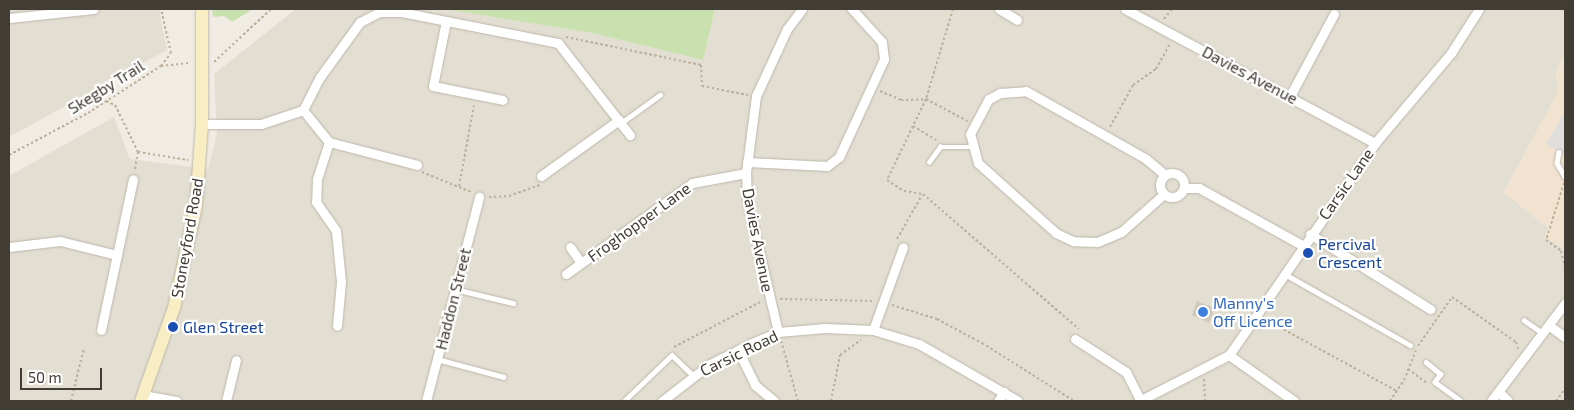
<!DOCTYPE html>
<style>
body{margin:0}
#map{position:relative;width:1574px;height:410px;overflow:hidden;background:#f0ece3;font-family:"Exo 2",sans-serif}
div>[style]{position:absolute}
.residential>*{inset:0;background:#e3ded2}
.commercial>*{inset:0;background:#f1e3cf}
.green>*{inset:0;background:#c9e1af}
.parking>*{inset:0;background:#e1dfdb}
.building>*{inset:0;background:#d0c8ba}
.path>*{height:2px;margin-top:-1px;transform-origin:0;background:repeating-linear-gradient(90deg,#bbaf99 0 2.5px,transparent 0 5px)}
.roads{filter:drop-shadow(0 0 1px #bdb7aa) drop-shadow(0 0 1px #bdb7aa)}
.service>*{height:4.5px;margin:-2.25px;padding:0 2.25px;transform-origin:2.25px;border-radius:2.25px;background:#fff}
.minor>*{height:9px;margin:-4.5px;padding:0 4.5px;transform-origin:4.5px;border-radius:4.5px;background:#fff}
.minor>.ring{margin:-4.5px;padding:0;box-sizing:content-box;background:none;border:9px solid #fff;border-radius:50%}
.secondary>*{height:12px;margin:-6px;padding:0 6px;transform-origin:6px;border-radius:6px;background:#f9edc4}
.dots>*{width:14px;height:14px;translate:-50% -50%;box-sizing:border-box;border:2px solid #fff;border-radius:50%}
span{translate:-50% -50%;white-space:nowrap;text-align:center;line-height:1.15;-webkit-text-stroke:4.5px #fff;paint-order:stroke}
.street-label{font-size:16px;color:#413c34}
.transit-label{font-size:16px;color:#164399}
.left{translate:0 -50%;text-align:left}
.shop-label{font-size:16px;color:#366cbe}
.frame{position:absolute;inset:0;border:10px solid #413c34;pointer-events:none}
.scale{position:absolute;left:20px;top:368px;width:82px;height:22px;box-sizing:border-box;border:2px solid #413c34;border-top:0;padding-left:6px;font-size:15px;line-height:18px;white-space:nowrap;color:#413c34;-webkit-text-stroke:4px #fff;paint-order:stroke}
</style>
<div id="map">
<div class="residential">
<i style="clip-path:polygon(9px 9px,159px 9px,167px 50px,9px 137px)"></i>
<i style="clip-path:polygon(296px 9px,444px 9px,592px 33px,703px 60px,715px 9px,1565px 9px,1565px 53px,1556px 71px,1558px 92px,1504px 192px,1549px 229px,1545px 236px,1565px 250px,1565px 401px,9px 401px,9px 176px,114px 117px,130px 159px,208px 169px,217px 134px,214px 74px)"></i>
</div>
<div class="commercial">
<i style="clip-path:polygon(1565px 53px,1565px 250px,1544px 236px,1549px 229px,1504px 192px,1558px 92px,1556px 71px)"></i>
</div>
<div class="green">
<i style="clip-path:polygon(212px 9px,253px 9px,232px 22px,224px 16px,213px 17px)"></i>
<i style="clip-path:polygon(444px 9px,715px 9px,703px 60px,592px 33px)"></i>
</div>
<div class="parking">
<i style="clip-path:polygon(1565px 111px,1565px 156px,1546px 144px)"></i>
</div>
<div class="building">
<i style="clip-path:polygon(1197px 301px,1215px 308px,1209px 323px,1192px 315px)"></i>
</div>
<div class="path">
<i style="left:953px;top:9px;width:94px;rotate:106.7deg"></i>
<i style="left:926px;top:99px;width:90px;rotate:115.7deg"></i>
<i style="left:887px;top:180px;width:20px;rotate:33deg"></i>
<i style="left:904px;top:191px;width:19px;rotate:9deg"></i>
<i style="left:923px;top:194px;width:206px;rotate:40.9deg"></i>
<i style="left:1164px;top:19px;width:13px;rotate:-51deg"></i>
<i style="left:566px;top:37px;width:138px;rotate:11.7deg"></i>
<i style="left:701px;top:65px;width:21px;rotate:87deg"></i>
<i style="left:702px;top:86px;width:47px;rotate:11.1deg"></i>
<i style="left:214px;top:62px;width:78px;rotate:-42.9deg"></i>
<i style="left:161px;top:66px;width:30px;rotate:-6deg"></i>
<i style="left:880px;top:91px;width:23px;rotate:23deg"></i>
<i style="left:901px;top:100px;width:25px;rotate:-2deg"></i>
<i style="left:926px;top:99px;width:47px;rotate:28.2deg"></i>
<i style="left:106px;top:101px;width:10px;rotate:24deg"></i>
<i style="left:115px;top:105px;width:52px;rotate:63.9deg"></i>
<i style="left:913px;top:126px;width:27px;rotate:31deg"></i>
<i style="left:1110px;top:127px;width:48px;rotate:-61.3deg"></i>
<i style="left:1133px;top:85px;width:28px;rotate:-35deg"></i>
<i style="left:1156px;top:69px;width:29px;rotate:-61deg"></i>
<i style="left:9px;top:155px;width:89px;rotate:-28deg"></i>
<i style="left:88px;top:113px;width:87px;rotate:-32.8deg"></i>
<i style="left:161px;top:66px;width:16px;rotate:-52deg"></i>
<i style="left:171px;top:53px;width:45px;rotate:-102.8deg"></i>
<i style="left:135px;top:169px;width:17px;rotate:-80deg"></i>
<i style="left:138px;top:152px;width:51px;rotate:9.1deg"></i>
<i style="left:422px;top:172px;width:53px;rotate:22.2deg"></i>
<i style="left:1564px;top:183px;width:60px;rotate:107.5deg"></i>
<i style="left:1546px;top:240px;width:19px;rotate:36deg"></i>
<i style="left:1561px;top:251px;width:18px;rotate:77deg"></i>
<i style="left:459px;top:186px;width:82px;rotate:-79.5deg"></i>
<i style="left:489px;top:197px;width:20px;rotate:-3deg"></i>
<i style="left:509px;top:196px;width:33px;rotate:-20deg"></i>
<i style="left:897px;top:239px;width:51px;rotate:-60.4deg"></i>
<i style="left:780px;top:299px;width:92px;rotate:1.2deg"></i>
<i style="left:892px;top:305px;width:47px;rotate:17.3deg"></i>
<i style="left:937px;top:319px;width:51px;rotate:28.1deg"></i>
<i style="left:982px;top:343px;width:109px;rotate:32.2deg"></i>
<i style="left:1266px;top:320px;width:149px;rotate:28.5deg"></i>
<i style="left:781px;top:341px;width:62px;rotate:74.2deg"></i>
<i style="left:1418px;top:346px;width:60px;rotate:-55.2deg"></i>
<i style="left:1452px;top:297px;width:78px;rotate:35.1deg"></i>
<i style="left:1516px;top:342px;width:7px;rotate:74deg"></i>
<i style="left:674px;top:347px;width:97px;rotate:-27.6deg"></i>
<i style="left:1408px;top:369px;width:25px;rotate:37deg"></i>
<i style="left:1204px;top:379px;width:22px;rotate:87deg"></i>
<i style="left:71px;top:401px;width:55px;rotate:-76.2deg"></i>
<i style="left:831px;top:401px;width:47px;rotate:-78.9deg"></i>
<i style="left:840px;top:355px;width:26px;rotate:-36deg"></i>
<i style="left:1390px;top:401px;width:25px;rotate:-56deg"></i>
<i style="left:1404px;top:380px;width:32px;rotate:-68deg"></i>
<i style="left:1556px;top:401px;width:15px;rotate:-53deg"></i>
</div>
<div class="roads">
<div class="service">
<i style="left:621px;top:123px;width:48px;rotate:-35.7deg"></i>
<i style="left:1559px;top:152px;width:11px;rotate:100deg"></i>
<i style="left:1557px;top:163px;width:16px;rotate:60deg"></i>
<i style="left:929px;top:162px;width:19px;rotate:-54deg"></i>
<i style="left:940px;top:147px;width:31px"></i>
<i style="left:1285px;top:274px;width:144px;rotate:29.6deg"></i>
<i style="left:455px;top:289px;width:60px;rotate:13.6deg"></i>
<i style="left:1524px;top:320px;width:24px;rotate:35deg"></i>
<i style="left:437px;top:359px;width:69px;rotate:15deg"></i>
<i style="left:1426px;top:362px;width:19px;rotate:39deg"></i>
<i style="left:1441px;top:374px;width:10px;rotate:127deg"></i>
<i style="left:1435px;top:382px;width:32px;rotate:36deg"></i>
<i style="left:624px;top:401px;width:66px;rotate:-43.8deg"></i>
<i style="left:672px;top:355px;width:29px;rotate:44deg"></i>
</div>
<div class="minor">
<i style="left:999px;top:9px;width:21px;rotate:31deg"></i>
<i style="left:1125px;top:9px;width:284px;rotate:28.2deg"></i>
<i style="left:9px;top:18px;width:85px;rotate:-6deg"></i>
<i style="left:446px;top:21px;width:66px;rotate:101.3deg"></i>
<i style="left:433px;top:86px;width:71px;rotate:11.3deg"></i>
<i style="left:1290px;top:96px;width:93px;rotate:-61.8deg"></i>
<i style="left:303px;top:110px;width:41px;rotate:50.9deg"></i>
<i style="left:329px;top:142px;width:91px;rotate:14.6deg"></i>
<i style="left:202px;top:124px;width:59px"></i>
<i style="left:261px;top:124px;width:44px;rotate:-18.4deg"></i>
<i style="left:303px;top:110px;width:37px;rotate:-63deg"></i>
<i style="left:320px;top:77px;width:68px;rotate:-54deg"></i>
<i style="left:360px;top:22px;width:22px;rotate:-27deg"></i>
<i style="left:380px;top:12px;width:21px"></i>
<i style="left:401px;top:12px;width:160px;rotate:11.2deg"></i>
<i style="left:558px;top:43px;width:117px;rotate:52deg"></i>
<i style="left:329px;top:142px;width:39px;rotate:108deg"></i>
<i style="left:317px;top:179px;width:23px;rotate:92deg"></i>
<i style="left:316px;top:202px;width:35px;rotate:55deg"></i>
<i style="left:336px;top:231px;width:51px;rotate:84.4deg"></i>
<i style="left:341px;top:282px;width:44px;rotate:95.2deg"></i>
<i style="left:747px;top:162px;width:80px;rotate:2.9deg"></i>
<i style="left:827px;top:166px;width:15px;rotate:-37deg"></i>
<i style="left:839px;top:157px;width:108px;rotate:-65.3deg"></i>
<i style="left:884px;top:59px;width:17px;rotate:-97deg"></i>
<i style="left:882px;top:42px;width:45px;rotate:-132.3deg"></i>
<i class="ring" style="left:1160px;top:173px;width:15px;height:15px"></i>
<i style="left:541px;top:176px;width:96px;rotate:-35.7deg"></i>
<i style="left:1185px;top:188px;width:14px"></i>
<i style="left:1199px;top:188px;width:118px;rotate:29deg"></i>
<i style="left:1164px;top:194px;width:57px;rotate:138.5deg"></i>
<i style="left:1121px;top:232px;width:26px;rotate:157deg"></i>
<i style="left:1097px;top:242px;width:24px;rotate:-178deg"></i>
<i style="left:1073px;top:241px;width:19px;rotate:-155deg"></i>
<i style="left:1056px;top:233px;width:105px;rotate:-138.1deg"></i>
<i style="left:978px;top:163px;width:30px;rotate:-105deg"></i>
<i style="left:970px;top:134px;width:40px;rotate:-62deg"></i>
<i style="left:989px;top:99px;width:13px;rotate:-29deg"></i>
<i style="left:1000px;top:93px;width:26px;rotate:-4deg"></i>
<i style="left:1026px;top:91px;width:138px;rotate:29.5deg"></i>
<i style="left:1146px;top:159px;width:25px;rotate:40deg"></i>
<i style="left:1310px;top:234px;width:142px;rotate:32deg"></i>
<i style="left:9px;top:247px;width:51px;rotate:-6.7deg"></i>
<i style="left:60px;top:241px;width:59px;rotate:13.8deg"></i>
<i style="left:570px;top:247px;width:19px;rotate:55deg"></i>
<i style="left:566px;top:274px;width:155px;rotate:-35.8deg"></i>
<i style="left:692px;top:183px;width:55px;rotate:-10.5deg"></i>
<i style="left:1551px;top:327px;width:17px;rotate:36deg"></i>
<i style="left:101px;top:330px;width:154px;rotate:-78deg"></i>
<i style="left:873px;top:330px;width:88px;rotate:-70.1deg"></i>
<i style="left:778px;top:332px;width:136px;rotate:-103.2deg"></i>
<i style="left:747px;top:200px;width:27px;rotate:-92deg"></i>
<i style="left:746px;top:173px;width:78px;rotate:-82.6deg"></i>
<i style="left:756px;top:96px;width:74px;rotate:-65.2deg"></i>
<i style="left:787px;top:29px;width:25px;rotate:-53deg"></i>
<i style="left:1075px;top:339px;width:61px;rotate:32.9deg"></i>
<i style="left:1126px;top:372px;width:31px;rotate:63deg"></i>
<i style="left:738px;top:350px;width:39px;rotate:64deg"></i>
<i style="left:755px;top:385px;width:25px;rotate:40deg"></i>
<i style="left:1229px;top:355px;width:80px;rotate:35.3deg"></i>
<i style="left:1500px;top:393px;width:11px;rotate:45deg"></i>
<i style="left:143px;top:395px;width:34px;rotate:10deg"></i>
<i style="left:226px;top:401px;width:42px;rotate:-76.3deg"></i>
<i style="left:426px;top:401px;width:211px;rotate:-75.4deg"></i>
<i style="left:662px;top:401px;width:61px;rotate:-37.6deg"></i>
<i style="left:710px;top:364px;width:47px;rotate:-26.6deg"></i>
<i style="left:752px;top:343px;width:28px;rotate:-23deg"></i>
<i style="left:778px;top:332px;width:47px;rotate:-4.9deg"></i>
<i style="left:825px;top:328px;width:48px;rotate:2.4deg"></i>
<i style="left:873px;top:330px;width:48px;rotate:16.9deg"></i>
<i style="left:919px;top:344px;width:114px;rotate:29.9deg"></i>
<i style="left:998px;top:401px;width:11px;rotate:-56deg"></i>
<i style="left:1139px;top:401px;width:101px;rotate:-27.1deg"></i>
<i style="left:1229px;top:355px;width:257px;rotate:-55.4deg"></i>
<i style="left:1375px;top:143px;width:118px;rotate:-49.8deg"></i>
<i style="left:1451px;top:53px;width:52px;rotate:-57.5deg"></i>
<i style="left:1491px;top:401px;width:123px;rotate:-52.9deg"></i>
</div>
<div class="secondary">
<i style="left:141px;top:401px;width:99px;rotate:-70.5deg"></i>
<i style="left:174px;top:308px;width:104px;rotate:-77.8deg"></i>
<i style="left:196px;top:206px;width:82px;rotate:-85.8deg"></i>
<i style="left:202px;top:124px;width:115px;rotate:-90deg"></i>
</div>
</div>
<div class="dots">
<i style="left:1308px;top:253px;background:#1a4fb4"></i>
<i style="left:1203px;top:312px;background:#3f7fe0"></i>
<i style="left:173px;top:327px;background:#1a4fb4"></i>
</div>
<div class="street-label">
<span style="left:1250px;top:75px;rotate:28deg">Davies Avenue</span>
<span style="left:106px;top:87px;rotate:-32deg">Skegby Trail</span>
<span style="left:1346px;top:184px;rotate:-55deg">Carsic Lane</span>
<span style="left:639px;top:222px;rotate:-36deg">Froghopper Lane</span>
<span style="left:187px;top:238px;rotate:-80deg">Stoneyford Road</span>
<span style="left:758px;top:240px;rotate:79deg">Davies Avenue</span>
<span style="left:453px;top:299px;rotate:-76deg">Haddon Street</span>
<span style="left:739px;top:353px;rotate:-26deg">Carsic Road</span>
</div>
<div class="transit-label">
<span class="left" style="left:1318px;top:253px">Percival<br>Crescent</span>
<span class="left" style="left:183px;top:327px">Glen Street</span>
</div>
<div class="shop-label">
<span class="left" style="left:1213px;top:312px">Manny's<br>Off Licence</span>
</div>
<div class="frame"></div>
<div class="scale">50 m</div>
</div>
